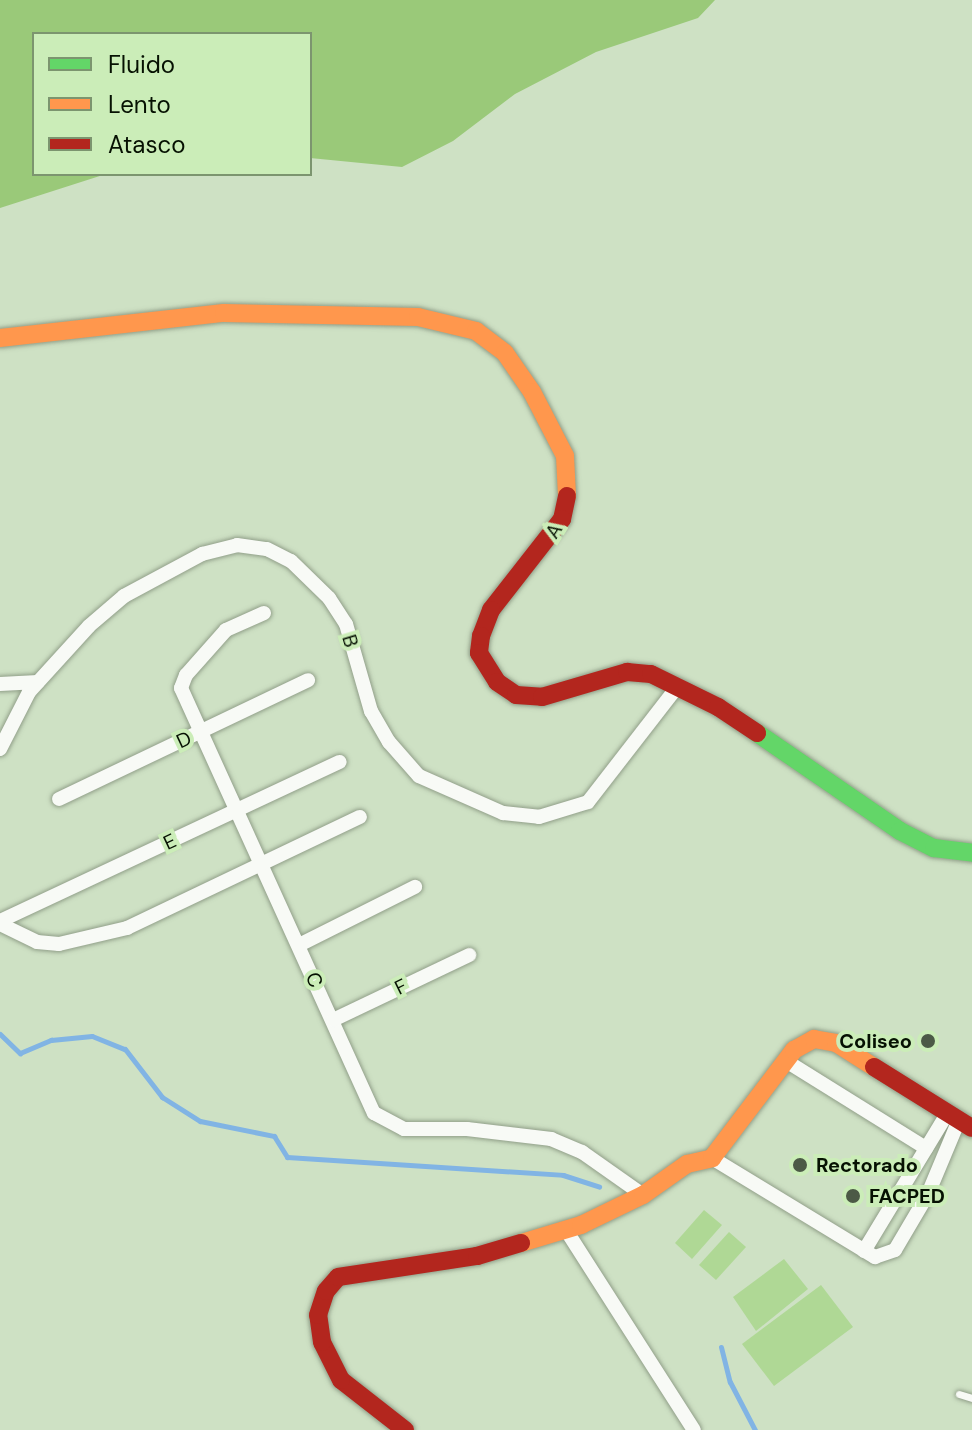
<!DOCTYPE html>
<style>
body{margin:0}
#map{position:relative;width:972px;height:1430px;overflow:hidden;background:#cee1c4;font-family:"DM Sans",sans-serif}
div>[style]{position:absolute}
.green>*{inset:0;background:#afd895}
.forest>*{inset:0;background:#9ac979}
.stream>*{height:5px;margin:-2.5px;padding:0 2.5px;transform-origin:2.5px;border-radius:2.5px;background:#81b4e4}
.roads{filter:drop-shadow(0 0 2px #919f89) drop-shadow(0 0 2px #919f89)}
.lane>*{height:7px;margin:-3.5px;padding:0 3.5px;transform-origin:3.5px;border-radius:3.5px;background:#f8faf6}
.street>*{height:14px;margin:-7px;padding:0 7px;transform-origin:7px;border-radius:7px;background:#f8faf6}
.fast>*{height:18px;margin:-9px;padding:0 9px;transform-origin:9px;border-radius:9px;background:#63d668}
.slow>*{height:18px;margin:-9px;padding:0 9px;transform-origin:9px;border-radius:9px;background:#ff974d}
.jam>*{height:18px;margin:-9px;padding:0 9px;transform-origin:9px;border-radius:9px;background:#b3261e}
.dots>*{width:22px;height:22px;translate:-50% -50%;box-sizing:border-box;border:4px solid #cbedb8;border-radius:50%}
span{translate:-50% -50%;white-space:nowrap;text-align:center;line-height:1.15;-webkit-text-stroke:8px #cbedb8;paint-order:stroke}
.street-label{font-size:20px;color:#061102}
.poi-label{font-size:20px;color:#061102;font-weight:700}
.right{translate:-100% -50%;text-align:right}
.left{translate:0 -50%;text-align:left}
.legend{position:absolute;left:32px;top:32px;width:280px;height:144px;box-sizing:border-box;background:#cbedb8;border:2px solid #7c956f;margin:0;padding:10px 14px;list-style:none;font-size:24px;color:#061102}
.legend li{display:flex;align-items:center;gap:16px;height:40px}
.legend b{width:40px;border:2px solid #7c956f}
</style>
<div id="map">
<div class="green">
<i style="clip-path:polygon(704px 1210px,722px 1225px,692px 1259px,675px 1243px)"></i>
<i style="clip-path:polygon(729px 1232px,746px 1247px,716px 1280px,699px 1265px)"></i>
<i style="clip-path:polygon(784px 1259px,808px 1289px,756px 1331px,733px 1297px)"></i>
<i style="clip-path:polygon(821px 1285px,853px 1327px,774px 1386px,742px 1344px)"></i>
</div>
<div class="forest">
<i style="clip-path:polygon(0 0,715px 0,698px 18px,596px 52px,515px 94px,453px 141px,402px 167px,310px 158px,310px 34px,34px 34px,34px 174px,106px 174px,0 208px)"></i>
</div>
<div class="stream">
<i style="left:0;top:1034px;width:28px;rotate:44deg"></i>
<i style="left:20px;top:1053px;width:34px;rotate:-23deg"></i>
<i style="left:51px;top:1040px;width:41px;rotate:-5.6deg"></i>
<i style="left:92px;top:1036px;width:35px;rotate:22deg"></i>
<i style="left:125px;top:1049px;width:61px;rotate:52.4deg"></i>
<i style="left:162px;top:1097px;width:45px;rotate:32.3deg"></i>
<i style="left:200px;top:1121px;width:76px;rotate:11.5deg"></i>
<i style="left:274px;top:1136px;width:25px;rotate:58deg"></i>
<i style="left:287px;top:1157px;width:277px;rotate:3.7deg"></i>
<i style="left:563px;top:1175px;width:38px;rotate:18deg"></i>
<i style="left:721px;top:1347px;width:36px;rotate:76deg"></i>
<i style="left:730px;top:1382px;width:54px;rotate:62.5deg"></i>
</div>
<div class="roads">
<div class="lane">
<i style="left:959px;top:1394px;width:14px;rotate:17deg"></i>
</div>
<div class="street">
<i style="left:264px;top:613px;width:42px;rotate:155.9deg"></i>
<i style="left:226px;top:630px;width:60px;rotate:131.6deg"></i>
<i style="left:186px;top:675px;width:14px;rotate:111deg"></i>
<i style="left:181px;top:688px;width:467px;rotate:65.6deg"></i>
<i style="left:374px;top:1113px;width:34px;rotate:28deg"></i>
<i style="left:404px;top:1129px;width:63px"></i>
<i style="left:467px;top:1129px;width:85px;rotate:6.8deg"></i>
<i style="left:551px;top:1139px;width:34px;rotate:23deg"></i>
<i style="left:582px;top:1152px;width:75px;rotate:35.2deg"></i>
<i style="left:0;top:684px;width:38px;rotate:-3deg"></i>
<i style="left:0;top:749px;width:64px;rotate:-63deg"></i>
<i style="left:29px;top:692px;width:89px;rotate:-47.7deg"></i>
<i style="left:89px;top:626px;width:46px;rotate:-40.6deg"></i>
<i style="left:124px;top:596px;width:89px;rotate:-28.3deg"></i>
<i style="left:202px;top:554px;width:36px;rotate:-14deg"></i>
<i style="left:237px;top:545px;width:30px;rotate:8deg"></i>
<i style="left:267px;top:549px;width:27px;rotate:27deg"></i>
<i style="left:291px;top:561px;width:53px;rotate:44.2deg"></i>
<i style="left:329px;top:598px;width:31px;rotate:57deg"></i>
<i style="left:346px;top:624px;width:91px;rotate:74deg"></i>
<i style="left:371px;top:711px;width:36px;rotate:60deg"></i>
<i style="left:389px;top:742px;width:45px;rotate:48.6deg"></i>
<i style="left:419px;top:776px;width:92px;rotate:23.8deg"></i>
<i style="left:503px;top:813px;width:36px;rotate:6deg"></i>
<i style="left:539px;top:817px;width:51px;rotate:-17deg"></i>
<i style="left:588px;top:802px;width:147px;rotate:-52.2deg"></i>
<i style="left:59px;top:799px;width:276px;rotate:-25.5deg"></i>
<i style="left:0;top:921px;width:375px;rotate:-25.1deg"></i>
<i style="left:0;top:924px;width:41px;rotate:25.9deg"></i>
<i style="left:37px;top:942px;width:22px;rotate:5deg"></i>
<i style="left:59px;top:944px;width:70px;rotate:-13.2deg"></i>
<i style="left:127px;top:928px;width:258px;rotate:-25.5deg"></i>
<i style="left:299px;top:945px;width:130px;rotate:-26.6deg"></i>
<i style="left:333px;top:1020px;width:151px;rotate:-25.5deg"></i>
<i style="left:786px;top:1061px;width:165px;rotate:31.9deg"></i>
<i style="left:712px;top:1158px;width:191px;rotate:31.3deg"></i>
<i style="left:875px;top:1257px;width:21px;rotate:-19deg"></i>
<i style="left:895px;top:1250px;width:65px;rotate:-59.5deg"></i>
<i style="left:928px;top:1194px;width:80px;rotate:-67.3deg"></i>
<i style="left:566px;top:1230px;width:237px;rotate:57.4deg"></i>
<i style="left:864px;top:1251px;width:160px;rotate:-58.8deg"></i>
</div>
<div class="fast">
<i style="left:757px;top:733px;width:173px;rotate:34.4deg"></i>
<i style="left:900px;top:831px;width:38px;rotate:27deg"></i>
<i style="left:934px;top:848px;width:38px;rotate:7deg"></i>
</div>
<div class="slow">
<i style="left:0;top:338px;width:225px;rotate:-6.4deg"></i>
<i style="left:224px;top:313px;width:194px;rotate:1.2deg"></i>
<i style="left:418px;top:317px;width:60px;rotate:13.6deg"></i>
<i style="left:476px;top:331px;width:36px;rotate:37deg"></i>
<i style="left:505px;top:353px;width:47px;rotate:55.3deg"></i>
<i style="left:532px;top:392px;width:72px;rotate:62.7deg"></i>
<i style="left:565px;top:456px;width:40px;rotate:87.1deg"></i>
<i style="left:521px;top:1243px;width:63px;rotate:-16.7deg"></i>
<i style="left:581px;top:1225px;width:69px;rotate:-25.8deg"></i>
<i style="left:643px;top:1195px;width:54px;rotate:-35.2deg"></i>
<i style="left:687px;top:1164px;width:26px;rotate:-13deg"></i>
<i style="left:712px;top:1158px;width:136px;rotate:-52.8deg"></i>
<i style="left:794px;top:1050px;width:23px;rotate:-29deg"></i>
<i style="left:814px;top:1039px;width:22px;rotate:10deg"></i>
<i style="left:836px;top:1043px;width:45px;rotate:32.3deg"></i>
</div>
<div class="jam">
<i style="left:567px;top:496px;width:24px;rotate:102deg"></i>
<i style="left:562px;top:519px;width:115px;rotate:128deg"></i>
<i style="left:491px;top:610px;width:28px;rotate:111deg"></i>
<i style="left:481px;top:636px;width:17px;rotate:97deg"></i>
<i style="left:479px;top:653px;width:34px;rotate:58deg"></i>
<i style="left:497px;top:682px;width:23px;rotate:34deg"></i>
<i style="left:516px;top:695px;width:26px;rotate:4deg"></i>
<i style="left:542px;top:697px;width:89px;rotate:-16.4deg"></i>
<i style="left:627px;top:672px;width:24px;rotate:5deg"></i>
<i style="left:651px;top:674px;width:75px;rotate:26.2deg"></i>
<i style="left:718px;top:707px;width:47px;rotate:33.7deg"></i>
<i style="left:874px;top:1067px;width:115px;rotate:31.9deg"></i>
<i style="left:405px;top:1430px;width:81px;rotate:-142deg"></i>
<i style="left:341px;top:1380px;width:42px;rotate:-116.6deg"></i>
<i style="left:322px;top:1342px;width:27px;rotate:-98deg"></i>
<i style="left:318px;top:1315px;width:25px;rotate:-72deg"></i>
<i style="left:326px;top:1291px;width:18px;rotate:-49deg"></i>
<i style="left:338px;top:1277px;width:141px;rotate:-8.6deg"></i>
<i style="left:477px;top:1256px;width:46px;rotate:-16.5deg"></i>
</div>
</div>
<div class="dots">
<i style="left:928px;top:1041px;background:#4c5a46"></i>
<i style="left:800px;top:1165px;background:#4c5a46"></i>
<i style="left:853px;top:1196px;background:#4c5a46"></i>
</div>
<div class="street-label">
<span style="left:554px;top:531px;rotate:-58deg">A</span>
<span style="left:350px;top:641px;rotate:73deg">B</span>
<span style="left:184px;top:740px;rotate:-25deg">D</span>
<span style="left:170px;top:842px;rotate:-25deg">E</span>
<span style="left:314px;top:980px;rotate:66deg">C</span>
<span style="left:401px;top:987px;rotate:-26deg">F</span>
</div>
<div class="poi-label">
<span class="right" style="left:912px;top:1041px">Coliseo</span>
<span class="left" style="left:816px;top:1165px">Rectorado</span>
<span class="left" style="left:869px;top:1196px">FACPED</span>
</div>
<ul class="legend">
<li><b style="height:10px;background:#63d668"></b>Fluido</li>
<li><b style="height:10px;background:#ff974d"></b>Lento</li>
<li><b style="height:10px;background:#b3261e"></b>Atasco</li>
</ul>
</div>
